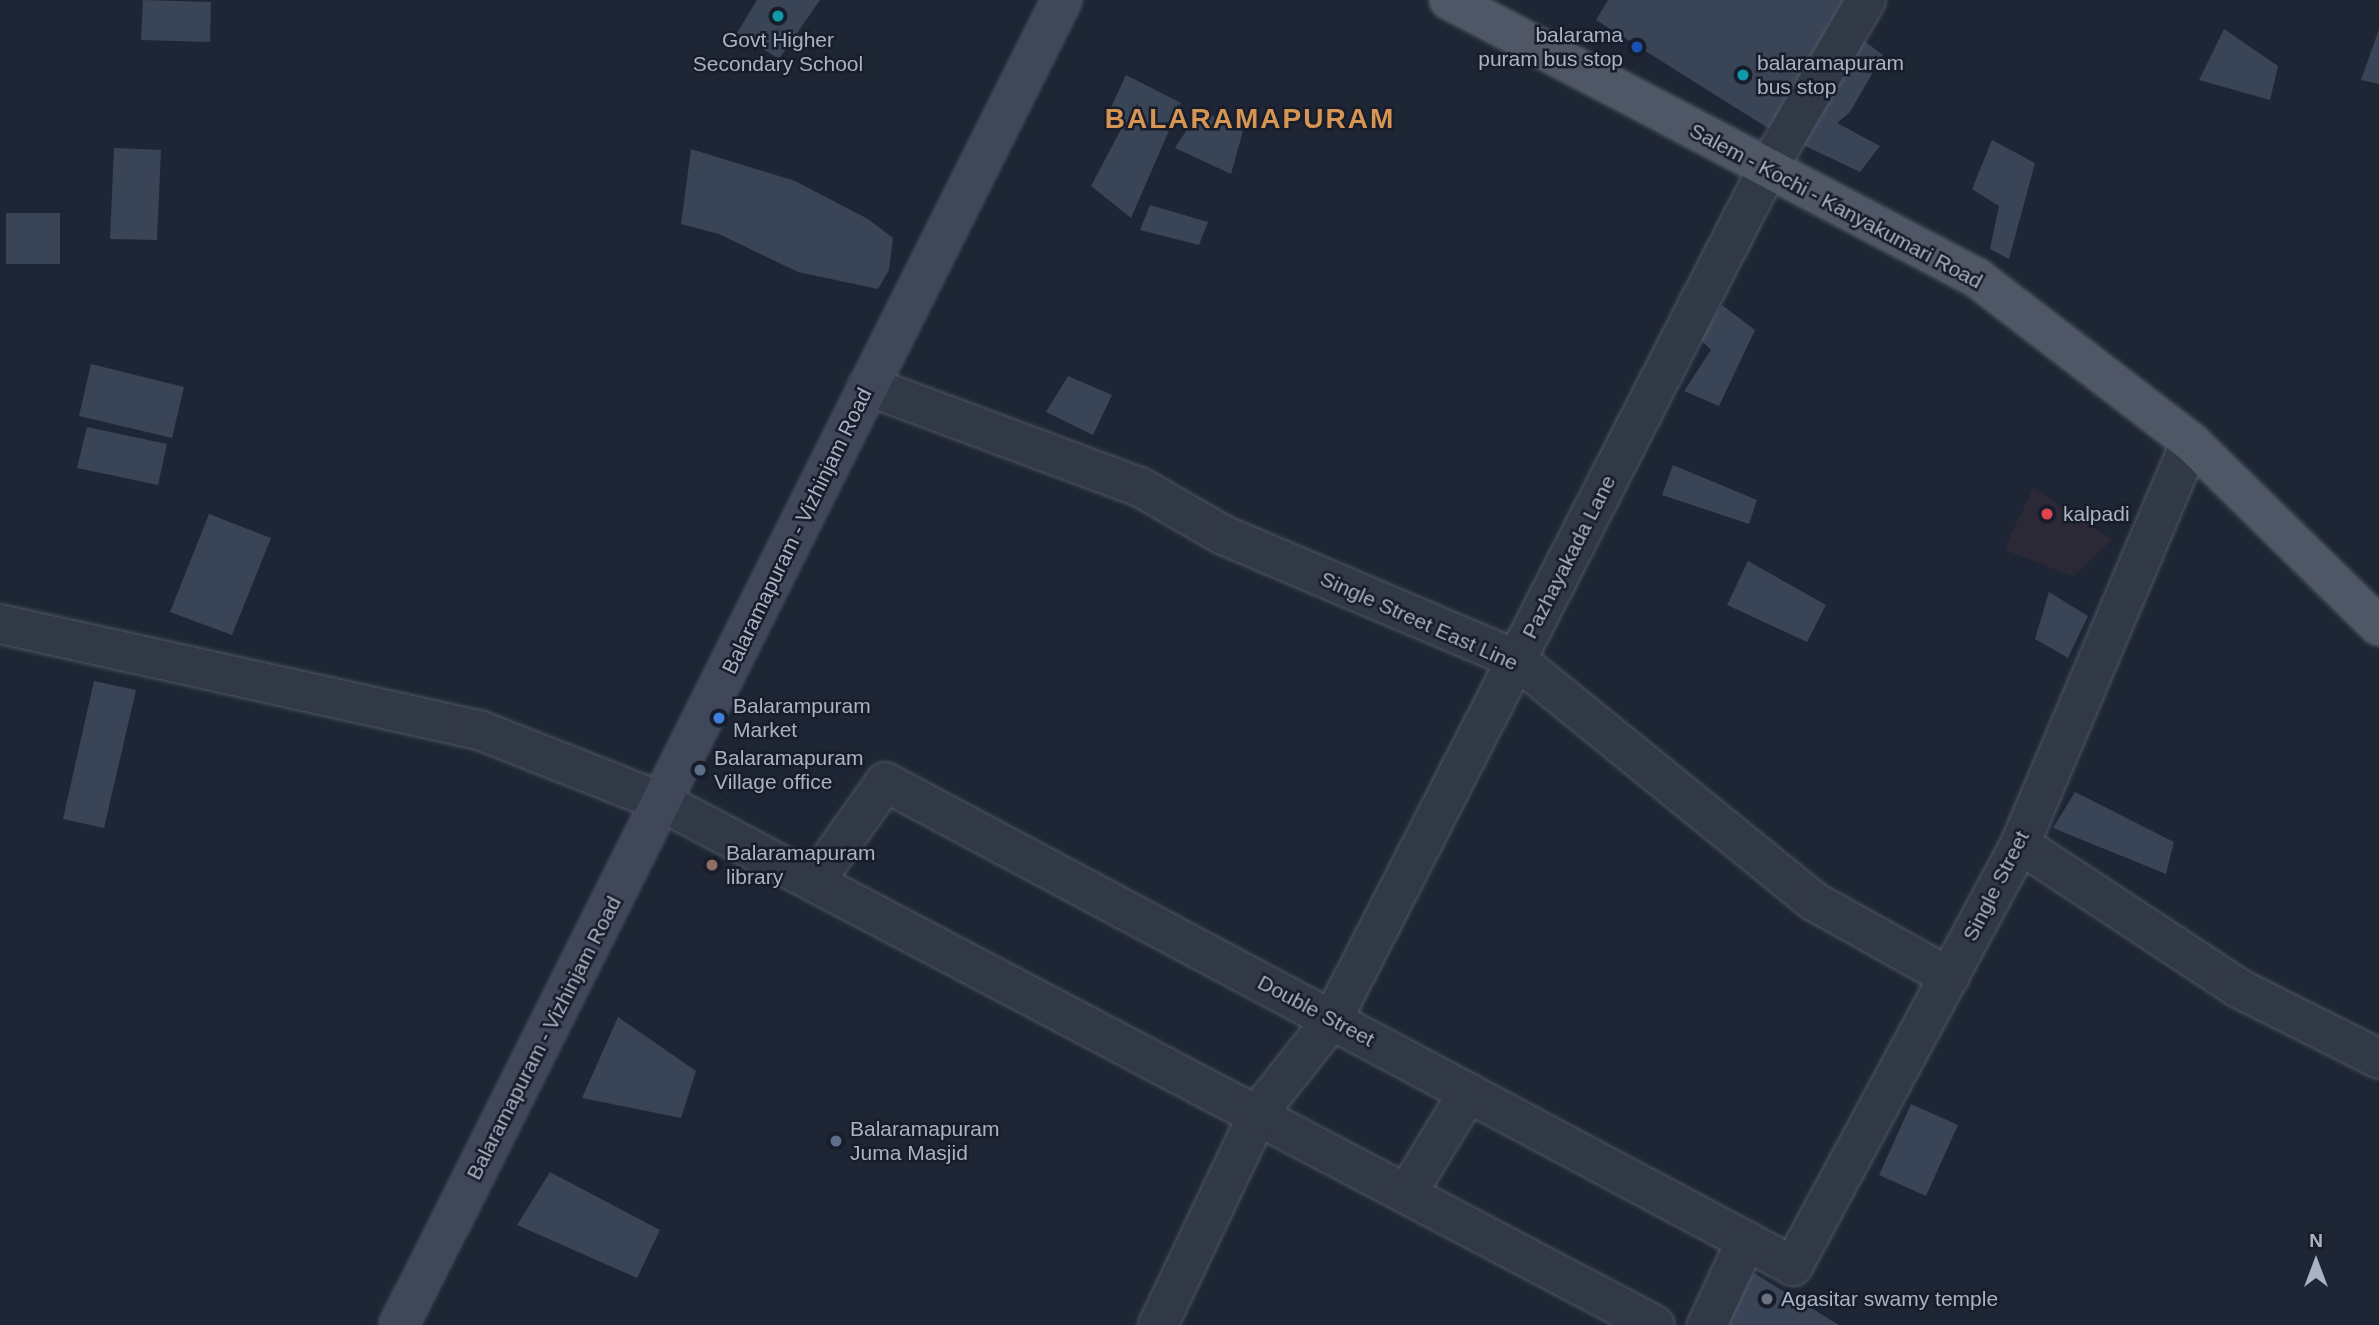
<!DOCTYPE html>
<style>
body{margin:0}
#map{position:relative;width:2379px;height:1325px;overflow:hidden;background:#1e2635;font-family:Arial,sans-serif}
div>[style]{position:absolute}
.medical>*{inset:0;background:#2c2937}
.building>*{inset:0;background:#394456}
.roads{filter:drop-shadow(0 0 2px #4e5564) drop-shadow(0 0 2px #4e5564)}
.street>*{height:38px;margin:-19px;padding:0 19px;transform-origin:19px;border-radius:19px;background:#313846}
.secondary>*{height:38px;margin:-19px;padding:0 19px;transform-origin:19px;border-radius:19px;background:#3f4759}
.primary>*{height:38px;margin:-19px;padding:0 19px;transform-origin:19px;border-radius:19px;background:#4f5766}
.dots>*{width:19px;height:19px;translate:-50% -50%;box-sizing:border-box;border:4px solid #171d2a;border-radius:50%}
span{translate:-50% -50%;white-space:nowrap;text-align:center;line-height:1.15;-webkit-text-stroke:5px #171d2a;paint-order:stroke}
.poi-label{font-size:21px;color:#aab2c3}
.right{translate:-100% -50%;text-align:right}
.left{translate:0 -50%;text-align:left}
.street-label{font-size:21px;color:#aab2c3}
.district-label{font-size:28px;color:#d69553;font-weight:700;letter-spacing:2px}
.north{position:absolute;left:2281px;top:1227px;width:70px;height:70px;-webkit-text-stroke:5px #171d2a;paint-order:stroke;rotate:0deg;font-size:19px;font-weight:700;line-height:28px;text-align:center;color:#aab2c3}
.north::after{content:'';display:block;margin:auto;width:24px;height:32px;background:#aab2c3;clip-path:polygon(50% 0,100% 100%,50% 72%,0 100%)}
</style>
<div id="map">
<div class="medical">
<i style="clip-path:polygon(2033px 488px,2112px 540px,2073px 576px,2004px 550px)"></i>
</div>
<div class="building">
<i style="clip-path:polygon(143px 0,211px 2px,210px 42px,141px 40px)"></i>
<i style="clip-path:polygon(757px 0,820px 0,779px 59px,737px 33px)"></i>
<i style="clip-path:polygon(1608px 0,1843px 0,1771px 130px,1596px 20px)"></i>
<i style="clip-path:polygon(2224px 29px,2278px 66px,2270px 100px,2199px 80px)"></i>
<i style="clip-path:polygon(2379px 29px,2379px 84px,2361px 80px)"></i>
<i style="clip-path:polygon(1856px 35px,1883px 55px,1850px 112px,1837px 123px,1880px 146px,1860px 172px,1799px 143px)"></i>
<i style="clip-path:polygon(1126px 75px,1181px 103px,1131px 218px,1091px 186px,1126px 120px,1107px 116px)"></i>
<i style="clip-path:polygon(1200px 109px,1243px 131px,1231px 174px,1175px 148px)"></i>
<i style="clip-path:polygon(1992px 140px,2035px 163px,2009px 259px,1990px 249px,1999px 206px,1972px 189px)"></i>
<i style="clip-path:polygon(114px 148px,161px 150px,157px 240px,110px 239px)"></i>
<i style="clip-path:polygon(691px 149px,795px 181px,868px 219px,893px 238px,889px 270px,878px 289px,798px 272px,719px 234px,681px 224px)"></i>
<i style="clip-path:polygon(1150px 205px,1208px 222px,1199px 245px,1140px 230px)"></i>
<i style="clip-path:polygon(6px 213px,60px 213px,60px 264px,6px 264px)"></i>
<i style="clip-path:polygon(1722px 305px,1755px 330px,1719px 406px,1684px 391px,1711px 350px,1700px 339px)"></i>
<i style="clip-path:polygon(91px 364px,184px 387px,172px 438px,79px 416px)"></i>
<i style="clip-path:polygon(1068px 376px,1112px 395px,1093px 435px,1046px 412px)"></i>
<i style="clip-path:polygon(87px 427px,167px 444px,158px 485px,77px 468px)"></i>
<i style="clip-path:polygon(1673px 465px,1757px 500px,1749px 524px,1662px 495px)"></i>
<i style="clip-path:polygon(209px 514px,271px 538px,232px 635px,170px 612px)"></i>
<i style="clip-path:polygon(1748px 561px,1826px 605px,1807px 642px,1727px 605px)"></i>
<i style="clip-path:polygon(2049px 592px,2088px 616px,2068px 658px,2035px 639px)"></i>
<i style="clip-path:polygon(94px 681px,136px 690px,104px 828px,63px 819px)"></i>
<i style="clip-path:polygon(2075px 792px,2174px 842px,2166px 874px,2053px 828px)"></i>
<i style="clip-path:polygon(618px 1017px,696px 1071px,681px 1118px,582px 1098px)"></i>
<i style="clip-path:polygon(1911px 1104px,1958px 1125px,1926px 1196px,1879px 1175px)"></i>
<i style="clip-path:polygon(550px 1172px,660px 1230px,637px 1278px,517px 1225px)"></i>
<i style="clip-path:polygon(1754px 1273px,1839px 1325px,1722px 1325px)"></i>
</div>
<div class="roads">
<div class="street">
<i style="left:868px;top:386px;width:290px;rotate:20.4deg"></i>
<i style="left:1140px;top:487px;width:96px;rotate:30deg"></i>
<i style="left:1223px;top:535px;width:319px;rotate:23deg"></i>
<i style="left:1517px;top:660px;width:384px;rotate:39.1deg"></i>
<i style="left:1815px;top:902px;width:154px;rotate:29.2deg"></i>
<i style="left:0;top:624px;width:491px;rotate:12.5deg"></i>
<i style="left:479px;top:730px;width:197px;rotate:21.5deg"></i>
<i style="left:662px;top:802px;width:1122px;rotate:27.78deg"></i>
<i style="left:2020px;top:844px;width:261px;rotate:33.4deg"></i>
<i style="left:2238px;top:988px;width:158px;rotate:26.7deg"></i>
<i style="left:815px;top:881px;width:121px;rotate:-54.7deg"></i>
<i style="left:885px;top:782px;width:1029px;rotate:28.06deg"></i>
<i style="left:1793px;top:1266px;width:479px;rotate:-61.7deg"></i>
<i style="left:2020px;top:844px;width:437px;rotate:-67deg"></i>
<i style="left:1409px;top:1190px;width:114px;rotate:-58.7deg"></i>
<i style="left:1158px;top:1325px;width:236px;rotate:-64.6deg"></i>
<i style="left:1259px;top:1112px;width:117px;rotate:-51.6deg"></i>
<i style="left:1332px;top:1020px;width:957px;rotate:-62.9deg"></i>
<i style="left:1768px;top:168px;width:194px;rotate:-59.7deg"></i>
<i style="left:1707px;top:1325px;width:93px;rotate:-65.1deg"></i>
</div>
<div class="secondary">
<i style="left:399px;top:1325px;width:1482px;rotate:-63.42deg"></i>
</div>
<div class="primary">
<i style="left:1449px;top:0;width:597px;rotate:27.77deg"></i>
<i style="left:1977px;top:278px;width:270px;rotate:37.5deg"></i>
<i style="left:2191px;top:442px;width:263px;rotate:44.4deg"></i>
</div>
</div>
<div class="dots">
<i style="left:778px;top:16px;background:#0f9aa8"></i>
<i style="left:1637px;top:47px;background:#1a4fb4"></i>
<i style="left:1743px;top:75px;background:#0f9aa8"></i>
<i style="left:2047px;top:514px;background:#e0444e"></i>
<i style="left:719px;top:718px;background:#3f7fe0"></i>
<i style="left:700px;top:770px;background:#5c6f8a"></i>
<i style="left:712px;top:865px;background:#8d6e63"></i>
<i style="left:836px;top:1141px;background:#5c6f8a"></i>
<i style="left:1767px;top:1299px;background:#6b7280"></i>
</div>
<div class="poi-label">
<span class="right" style="left:1623px;top:47px">balarama<br>puram bus stop</span>
<span style="left:778px;top:52px">Govt Higher<br>Secondary School</span>
<span class="left" style="left:1757px;top:75px">balaramapuram<br>bus stop</span>
<span class="left" style="left:2063px;top:514px">kalpadi</span>
<span class="left" style="left:733px;top:718px">Balarampuram<br>Market</span>
<span class="left" style="left:714px;top:770px">Balaramapuram<br>Village office</span>
<span class="left" style="left:726px;top:865px">Balaramapuram<br>library</span>
<span class="left" style="left:850px;top:1141px">Balaramapuram<br>Juma Masjid</span>
<span class="left" style="left:1781px;top:1299px">Agasitar swamy temple</span>
</div>
<div class="street-label">
<span style="left:1836px;top:206px;rotate:28deg">Salem - Kochi - Kanyakumari Road</span>
<span style="left:797px;top:531px;rotate:-64deg">Balaramapuram - Vizhinjam Road</span>
<span style="left:1569px;top:557px;rotate:-63deg">Pazhayakada Lane</span>
<span style="left:1419px;top:621px;rotate:24deg">Single Street East Line</span>
<span style="left:1996px;top:886px;rotate:-63deg">Single Street</span>
<span style="left:1316px;top:1011px;rotate:28deg">Double Street</span>
<span style="left:544px;top:1038px;rotate:-63deg">Balaramapuram - Vizhinjam Road</span>
</div>
<div class="district-label">
<span style="left:1250px;top:119px">BALARAMAPURAM</span>
</div>
<div class="north">N</div>
</div>
